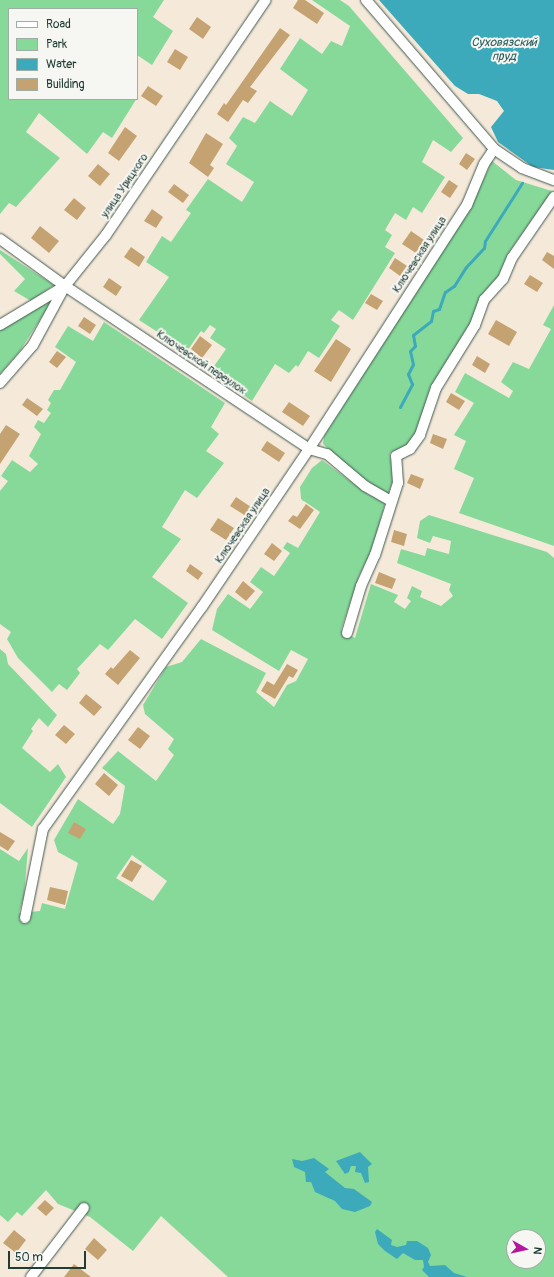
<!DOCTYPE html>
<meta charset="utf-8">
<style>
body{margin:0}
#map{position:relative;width:554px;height:1277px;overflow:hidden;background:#f5eada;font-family:Pangolin,sans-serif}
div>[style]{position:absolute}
.green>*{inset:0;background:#87d99a}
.water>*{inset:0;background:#3daabc}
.stream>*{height:3px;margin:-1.5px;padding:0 1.5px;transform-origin:1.5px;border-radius:1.5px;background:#3daabc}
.building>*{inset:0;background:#c5a271}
.roads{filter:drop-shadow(0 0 1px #3f574d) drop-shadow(0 0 1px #3f574d)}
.street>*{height:10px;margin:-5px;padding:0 5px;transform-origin:5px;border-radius:5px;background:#fff}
span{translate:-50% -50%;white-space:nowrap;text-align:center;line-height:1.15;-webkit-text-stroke:4px #f6f6f2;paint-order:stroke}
.street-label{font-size:11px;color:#1f3d34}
.water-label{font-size:12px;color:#285e5d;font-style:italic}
.legend{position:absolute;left:8px;top:8px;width:130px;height:92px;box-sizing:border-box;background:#f6f6f2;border:1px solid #a0aca6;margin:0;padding:5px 7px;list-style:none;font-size:12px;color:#1f3d34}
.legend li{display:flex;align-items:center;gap:8px;height:20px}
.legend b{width:20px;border:1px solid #a0aca6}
.north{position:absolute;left:506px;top:1229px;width:40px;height:40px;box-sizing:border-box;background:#f6f6f2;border:1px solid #a0aca6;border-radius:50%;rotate:98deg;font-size:11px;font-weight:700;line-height:16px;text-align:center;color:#1f3d34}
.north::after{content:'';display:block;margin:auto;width:14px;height:18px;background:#b5179e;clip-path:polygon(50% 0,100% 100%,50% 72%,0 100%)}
.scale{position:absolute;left:8px;top:1251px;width:78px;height:18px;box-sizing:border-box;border:2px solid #1f3d34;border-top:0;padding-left:5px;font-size:12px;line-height:14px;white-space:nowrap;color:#1f3d34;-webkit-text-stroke:3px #f6f6f2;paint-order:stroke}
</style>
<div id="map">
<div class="green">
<i style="clip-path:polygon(0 0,164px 0,153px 17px,173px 31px,152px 65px,137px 55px,137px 9px,9px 9px,9px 99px,137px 98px,112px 138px,103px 132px,87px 154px,39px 113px,26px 132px,60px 158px,16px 207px,9px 203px,0 214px)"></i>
<i style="clip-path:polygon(312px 0,340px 0,349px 6px,463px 138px,451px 152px,433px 140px,422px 162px,445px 177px,422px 213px,413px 207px,406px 220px,395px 213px,385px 230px,392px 235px,385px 247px,395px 253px,353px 320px,339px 310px,331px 320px,340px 326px,319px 358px,308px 351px,298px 367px,296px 365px,289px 373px,275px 364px,252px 401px,210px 372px,226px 349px,210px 338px,216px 329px,210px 325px,204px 333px,201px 331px,187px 351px,139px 320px,169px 277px,146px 262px,162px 236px,171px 242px,191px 213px,186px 210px,208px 179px,242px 202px,254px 182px,226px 164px,237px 146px,229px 138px,243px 117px,255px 123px,270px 101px,292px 116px,308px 90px,280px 69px,300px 38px,322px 54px,331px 41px,342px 46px,350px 26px)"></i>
<i style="clip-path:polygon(492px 161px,516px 180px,552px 191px,508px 254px,498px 277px,480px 297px,470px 325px,417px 433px,406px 446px,390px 453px,393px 481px,388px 494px,368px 482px,338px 458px,323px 444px,324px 436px,471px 207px)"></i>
<i style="clip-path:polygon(0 250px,54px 285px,31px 301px,14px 291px,25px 279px,0 254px)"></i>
<i style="clip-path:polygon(54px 298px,20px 351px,0 374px,0 330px)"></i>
<i style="clip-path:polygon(554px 305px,554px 546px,459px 513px,474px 478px,454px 469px,466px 441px,454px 435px,474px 403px,455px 392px,465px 373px,509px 398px,513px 391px,501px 382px,513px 362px,529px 369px,551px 329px,543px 325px)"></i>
<i style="clip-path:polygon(104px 322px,225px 403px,211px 427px,219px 434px,206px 451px,224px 463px,197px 498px,185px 490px,162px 527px,181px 539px,152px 577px,188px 603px,162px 639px,135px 619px,108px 650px,100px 644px,77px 669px,80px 673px,67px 690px,59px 684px,52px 692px,18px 658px,7px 639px,11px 632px,0 624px,0 491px,8px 481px,1px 476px,12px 460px,30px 472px,38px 464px,29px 456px,41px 434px,34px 427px,38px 420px,44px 423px,51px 413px,47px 410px,51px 403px,48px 400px,54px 390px,60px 390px,76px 362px,55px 347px,68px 326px,93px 341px)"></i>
<i style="clip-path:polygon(evenodd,322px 460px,366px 493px,385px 503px,373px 548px,359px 576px,341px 630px,355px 638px,371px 584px,398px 595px,394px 602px,405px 609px,411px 601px,407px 598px,412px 586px,422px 591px,420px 597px,441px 606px,453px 596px,449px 590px,451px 584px,397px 563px,401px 549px,425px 556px,427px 548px,449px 554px,451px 541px,433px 536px,430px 543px,417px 538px,420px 521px,429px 515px,547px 552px,554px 558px,554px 1277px,228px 1277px,161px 1216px,133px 1251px,90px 1217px,58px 1204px,46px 1190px,22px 1216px,17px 1212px,8px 1222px,0 1215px,0 849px,19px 861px,28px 848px,24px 896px,19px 913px,40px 911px,42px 903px,65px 909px,78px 863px,58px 852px,54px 840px,78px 799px,113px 824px,120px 814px,125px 786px,102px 768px,118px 751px,156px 781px,174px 755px,168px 749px,174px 739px,145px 714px,143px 705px,166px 667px,182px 662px,201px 639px,266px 673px,256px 692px,274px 707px,287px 685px,296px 681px,308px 659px,291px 650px,279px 671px,212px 630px,217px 609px,228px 594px,250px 609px,263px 592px,250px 582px,261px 567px,274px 576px,290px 553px,283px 548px,287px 542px,298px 548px,320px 512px,301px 499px,300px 487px,312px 468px,322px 460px,132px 855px,167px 881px,153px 901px,116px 878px,132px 855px,322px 460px,514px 1237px,538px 1237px,538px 1261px,514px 1261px,514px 1237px)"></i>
<i style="clip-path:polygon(0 649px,6px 654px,8px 664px,57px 715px,48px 727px,39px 718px,31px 729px,33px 731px,22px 748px,50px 772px,58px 764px,66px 777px,32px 827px,0 803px)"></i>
</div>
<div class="water">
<i style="clip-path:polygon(379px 0,554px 0,554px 170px,533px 167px,498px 142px,491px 127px,504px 111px,497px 101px,479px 94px,468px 94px,455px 86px)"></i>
<i style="clip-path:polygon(360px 1152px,372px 1164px,368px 1167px,369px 1182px,365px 1183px,361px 1173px,355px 1172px,356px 1166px,351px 1166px,349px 1172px,345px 1174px,336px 1161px)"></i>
<i style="clip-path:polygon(314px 1158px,329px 1169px,325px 1172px,345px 1188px,354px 1189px,372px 1202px,370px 1206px,355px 1212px,342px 1209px,335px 1201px,315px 1192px,311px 1182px,306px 1182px,305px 1172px,294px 1167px,292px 1159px,302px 1161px)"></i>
<i style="clip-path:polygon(377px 1229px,392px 1240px,391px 1245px,397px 1247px,406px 1245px,407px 1241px,417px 1241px,428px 1248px,431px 1255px,428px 1262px,430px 1266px,445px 1265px,454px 1273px,467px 1277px,429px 1277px,422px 1270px,424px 1267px,423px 1260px,415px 1260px,403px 1253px,397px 1259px,385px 1251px,378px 1244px,375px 1232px)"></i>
</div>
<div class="stream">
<i style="left:400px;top:407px;width:26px;rotate:-62deg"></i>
<i style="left:412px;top:384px;width:11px;rotate:-112deg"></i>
<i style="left:408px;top:374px;width:11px;rotate:-63deg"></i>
<i style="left:413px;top:364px;width:13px;rotate:-103deg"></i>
<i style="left:410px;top:351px;width:7px;rotate:-45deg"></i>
<i style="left:415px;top:346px;width:11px;rotate:-100deg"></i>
<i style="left:413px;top:335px;width:23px;rotate:-38deg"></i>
<i style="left:431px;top:321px;width:10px;rotate:-79deg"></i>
<i style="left:433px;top:311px;width:6px;rotate:-18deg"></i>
<i style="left:439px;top:309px;width:18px;rotate:-71deg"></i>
<i style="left:445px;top:292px;width:11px;rotate:-34deg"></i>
<i style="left:454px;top:286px;width:22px;rotate:-58deg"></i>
<i style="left:466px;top:267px;width:26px;rotate:-47deg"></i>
<i style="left:484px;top:248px;width:7px;rotate:-82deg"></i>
<i style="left:485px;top:241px;width:69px;rotate:-57.5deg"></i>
</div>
<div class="building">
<i style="clip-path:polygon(298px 0,305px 0,324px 13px,317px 24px,293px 8px)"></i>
<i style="clip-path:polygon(197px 17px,211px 27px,203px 39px,189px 29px)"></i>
<i style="clip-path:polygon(280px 28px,290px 35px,250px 87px,257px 91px,248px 103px,243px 100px,228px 122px,217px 114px,224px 103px,226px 105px)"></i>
<i style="clip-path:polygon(175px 49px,188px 57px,180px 70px,167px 62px)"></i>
<i style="clip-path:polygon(148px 86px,163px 96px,156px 106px,141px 96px)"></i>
<i style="clip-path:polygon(125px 127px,137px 136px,119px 161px,108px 153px)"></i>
<i style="clip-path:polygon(206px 133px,223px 144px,210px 165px,214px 168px,208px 177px,189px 163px)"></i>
<i style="clip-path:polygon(466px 153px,475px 159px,467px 170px,459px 164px)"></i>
<i style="clip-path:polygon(98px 164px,110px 174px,100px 186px,88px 176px)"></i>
<i style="clip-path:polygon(449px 180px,458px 186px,450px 198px,441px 192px)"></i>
<i style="clip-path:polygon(174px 184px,189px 195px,183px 203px,168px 192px)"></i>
<i style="clip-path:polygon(74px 198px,86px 208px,77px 220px,64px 210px)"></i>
<i style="clip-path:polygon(152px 209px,163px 217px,156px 228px,144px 221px)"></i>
<i style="clip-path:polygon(40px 226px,59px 241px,49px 253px,31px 238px)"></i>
<i style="clip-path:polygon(411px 231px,424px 240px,416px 253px,402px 244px)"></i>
<i style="clip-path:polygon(131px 247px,145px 257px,139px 267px,124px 257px)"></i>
<i style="clip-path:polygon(547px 252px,554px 256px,554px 269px,542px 260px)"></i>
<i style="clip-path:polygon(395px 258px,407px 266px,400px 276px,389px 268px)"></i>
<i style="clip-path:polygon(530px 275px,543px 283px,537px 292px,524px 284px)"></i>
<i style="clip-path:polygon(109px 278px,122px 287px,116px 296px,103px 287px)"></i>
<i style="clip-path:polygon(371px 294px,383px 301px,377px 310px,365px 303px)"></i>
<i style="clip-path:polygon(84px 317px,96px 325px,90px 334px,78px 326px)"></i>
<i style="clip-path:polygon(496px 320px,517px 332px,509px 346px,488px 334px)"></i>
<i style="clip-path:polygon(200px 336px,212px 345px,202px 358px,191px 349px)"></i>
<i style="clip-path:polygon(336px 339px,351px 349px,331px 382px,314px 371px)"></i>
<i style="clip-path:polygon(57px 351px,66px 357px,57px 368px,49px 362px)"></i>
<i style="clip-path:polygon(477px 356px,490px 364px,485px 373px,472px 365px)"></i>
<i style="clip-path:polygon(451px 393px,465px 401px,459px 410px,446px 402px)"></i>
<i style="clip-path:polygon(27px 398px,43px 409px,37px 416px,22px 405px)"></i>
<i style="clip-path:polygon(289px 402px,310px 416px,303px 426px,282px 412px)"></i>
<i style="clip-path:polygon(6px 425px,20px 434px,0 464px,0 434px)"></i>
<i style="clip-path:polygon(433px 434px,447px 439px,443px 449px,430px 443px)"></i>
<i style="clip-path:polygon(267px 441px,285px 453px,279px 462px,261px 450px)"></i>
<i style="clip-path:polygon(411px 474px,424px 479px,420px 489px,407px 483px)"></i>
<i style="clip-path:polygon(236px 497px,251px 507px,246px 516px,230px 506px)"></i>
<i style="clip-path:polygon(306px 504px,314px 510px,300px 529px,288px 521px,293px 515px,297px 517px)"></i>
<i style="clip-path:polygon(218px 518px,234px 528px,226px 540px,210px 530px)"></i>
<i style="clip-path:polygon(394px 530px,407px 534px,404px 546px,391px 542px)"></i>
<i style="clip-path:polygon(272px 543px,282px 551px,274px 561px,264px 554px)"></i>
<i style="clip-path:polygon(190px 564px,203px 573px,198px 580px,186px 571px)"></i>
<i style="clip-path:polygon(379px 572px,396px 579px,392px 589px,375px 583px)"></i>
<i style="clip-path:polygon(243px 581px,255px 591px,246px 601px,235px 592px)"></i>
<i style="clip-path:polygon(130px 650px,140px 658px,118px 685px,105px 674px,111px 667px,113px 669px)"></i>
<i style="clip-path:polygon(287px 664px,298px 670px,293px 678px,289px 676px,275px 699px,261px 691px,267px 681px,274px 685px)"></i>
<i style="clip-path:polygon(86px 694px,102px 707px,94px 716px,79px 703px)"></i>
<i style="clip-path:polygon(64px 725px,75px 734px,66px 744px,55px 735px)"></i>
<i style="clip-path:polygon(138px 727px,150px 736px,140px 749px,128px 740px)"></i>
<i style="clip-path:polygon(104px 773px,118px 785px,109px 796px,95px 784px)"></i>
<i style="clip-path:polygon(74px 822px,86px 829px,80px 839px,68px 833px)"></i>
<i style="clip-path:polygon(0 832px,15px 841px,8px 851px,0 846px)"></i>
<i style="clip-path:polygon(131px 860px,142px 866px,132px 882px,121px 876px)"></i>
<i style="clip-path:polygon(50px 887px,68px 891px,65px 905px,47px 900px)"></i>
<i style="clip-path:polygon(45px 1200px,54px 1208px,46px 1216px,37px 1208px)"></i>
<i style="clip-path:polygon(14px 1230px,26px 1240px,16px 1253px,3px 1243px)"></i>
<i style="clip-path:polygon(94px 1238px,107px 1250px,98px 1260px,85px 1249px)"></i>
<i style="clip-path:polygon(74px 1264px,91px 1277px,64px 1277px)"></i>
</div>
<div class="roads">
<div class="street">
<i style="left:366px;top:0;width:196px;rotate:49.3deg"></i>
<i style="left:494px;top:149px;width:34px;rotate:34deg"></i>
<i style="left:522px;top:168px;width:34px;rotate:21deg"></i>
<i style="left:0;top:239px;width:80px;rotate:35.9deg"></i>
<i style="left:65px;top:286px;width:293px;rotate:33.7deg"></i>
<i style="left:309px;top:449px;width:19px;rotate:16deg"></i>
<i style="left:327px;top:454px;width:50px;rotate:40.1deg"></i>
<i style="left:365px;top:486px;width:30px;rotate:30deg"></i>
<i style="left:0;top:325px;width:76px;rotate:-31deg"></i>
<i style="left:0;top:383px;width:50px;rotate:-49deg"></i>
<i style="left:33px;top:345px;width:67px;rotate:-61.5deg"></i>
<i style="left:65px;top:286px;width:65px;rotate:-51.2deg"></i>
<i style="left:106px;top:235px;width:284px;rotate:-55.8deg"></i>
<i style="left:347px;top:633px;width:49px;rotate:-73.4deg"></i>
<i style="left:361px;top:586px;width:34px;rotate:-66deg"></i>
<i style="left:375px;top:555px;width:76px;rotate:-72.3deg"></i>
<i style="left:398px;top:483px;width:27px;rotate:-94deg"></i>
<i style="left:396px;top:456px;width:16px;rotate:-27deg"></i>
<i style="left:410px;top:449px;width:17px;rotate:-54deg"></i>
<i style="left:420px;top:435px;width:50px;rotate:-71.2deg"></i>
<i style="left:436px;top:388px;width:74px;rotate:-58.2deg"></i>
<i style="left:475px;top:325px;width:27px;rotate:-70deg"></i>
<i style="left:484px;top:300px;width:28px;rotate:-48deg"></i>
<i style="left:503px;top:279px;width:23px;rotate:-67deg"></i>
<i style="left:512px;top:258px;width:74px;rotate:-55.5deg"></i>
<i style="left:25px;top:918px;width:91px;rotate:-78.6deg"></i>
<i style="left:43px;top:829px;width:273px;rotate:-54.4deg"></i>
<i style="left:202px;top:607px;width:191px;rotate:-55.9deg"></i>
<i style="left:309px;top:449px;width:291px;rotate:-57.1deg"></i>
<i style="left:467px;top:205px;width:44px;rotate:-67.5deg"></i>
<i style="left:484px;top:164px;width:18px;rotate:-56deg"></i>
<i style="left:31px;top:1277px;width:87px;rotate:-52.5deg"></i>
</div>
</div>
<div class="street-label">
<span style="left:125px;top:186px;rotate:-56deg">улица Урицкого</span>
<span style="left:420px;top:255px;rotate:-57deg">Ключевская улица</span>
<span style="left:201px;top:363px;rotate:34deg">Ключевской переулок</span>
<span style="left:243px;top:526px;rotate:-56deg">Ключевская улица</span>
</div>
<div class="water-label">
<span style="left:504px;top:50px">Суховязский<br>пруд</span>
</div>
<ul class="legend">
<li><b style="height:5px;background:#fff"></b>Road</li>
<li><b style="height:11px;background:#87d99a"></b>Park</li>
<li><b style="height:11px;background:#3daabc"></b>Water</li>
<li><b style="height:11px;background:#c5a271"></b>Building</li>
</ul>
<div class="north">N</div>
<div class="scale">50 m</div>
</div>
